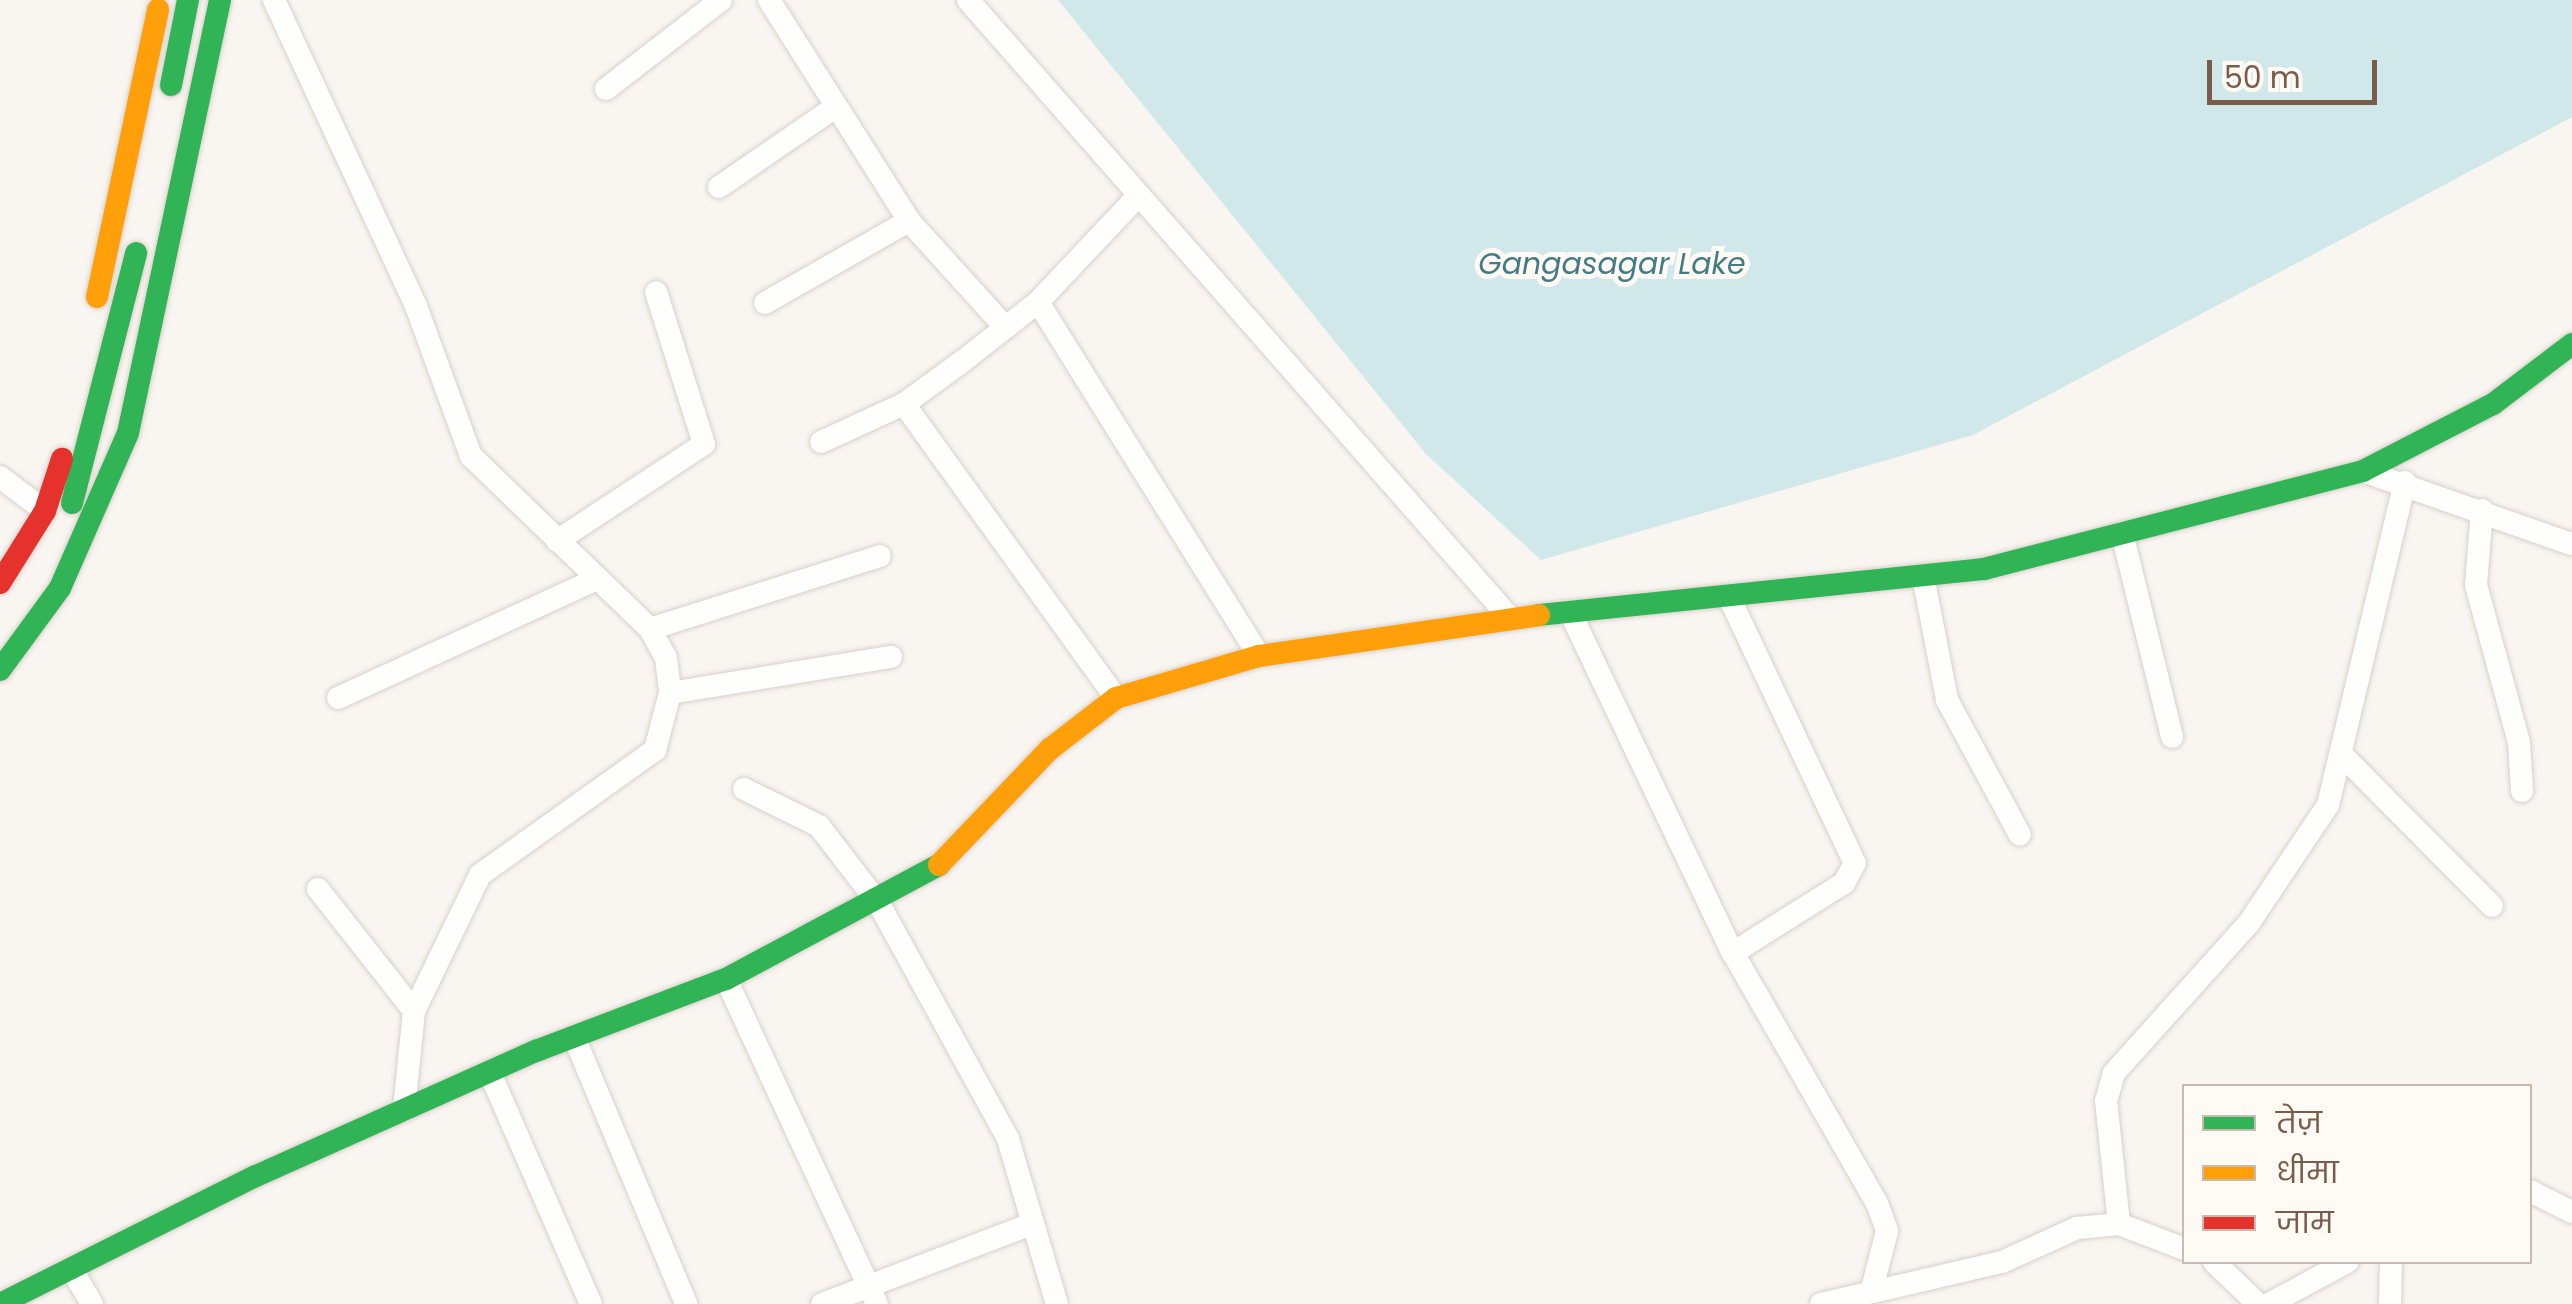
<!DOCTYPE html>
<meta charset="utf-8">
<style>
body{margin:0}
#map{position:relative;width:2572px;height:1304px;overflow:hidden;background:#f9f5f0;font-family:Poppins,"Noto Sans Devanagari",sans-serif}
div>[style]{position:absolute}
.water>*{inset:0;background:#d0e8ea}
.roads{filter:drop-shadow(0 0 2px #d7d1cb) drop-shadow(0 0 2px #d7d1cb)}
.street>*{height:22px;margin:-11px;padding:0 11px;transform-origin:11px;border-radius:11px;background:#fefefd}
.fast>*{height:22px;margin:-11px;padding:0 11px;transform-origin:11px;border-radius:11px;background:#30b455}
.slow>*{height:22px;margin:-11px;padding:0 11px;transform-origin:11px;border-radius:11px;background:#ff9f0a}
.jam>*{height:22px;margin:-11px;padding:0 11px;transform-origin:11px;border-radius:11px;background:#e5322d}
span{translate:-50% -50%;white-space:nowrap;text-align:center;line-height:1.15;-webkit-text-stroke:10px #fffaf3;paint-order:stroke}
.water-label{font-size:30px;color:#437c86;font-style:italic}
.legend{position:absolute;left:2182px;top:1084px;width:350px;height:180px;box-sizing:border-box;background:#fffaf3;border:2px solid #cabbb1;margin:0;padding:12px 18px;list-style:none;font-size:30px;color:#7a5c4d}
.legend li{display:flex;align-items:center;gap:20px;height:50px}
.legend b{width:50px;border:2px solid #cabbb1}
.scale{position:absolute;left:2207px;top:60px;width:170px;height:45px;box-sizing:border-box;border:5px solid #7a5c4d;border-top:0;padding-left:12px;font-size:30px;line-height:35px;white-space:nowrap;color:#7a5c4d;-webkit-text-stroke:8px #fffaf3;paint-order:stroke}
</style>
<div id="map">
<div class="water">
<i style="clip-path:polygon(1058px 0,2572px 0,2572px 117px,1973px 435px,1541px 560px,1426px 454px)"></i>
</div>
<div class="roads">
<div class="street">
<i style="left:274px;top:0;width:337px;rotate:65.1deg"></i>
<i style="left:416px;top:306px;width:160px;rotate:69.9deg"></i>
<i style="left:471px;top:456px;width:249px;rotate:44deg"></i>
<i style="left:650px;top:629px;width:33px;rotate:61deg"></i>
<i style="left:666px;top:658px;width:35px;rotate:83deg"></i>
<i style="left:670px;top:693px;width:59px;rotate:104.7deg"></i>
<i style="left:655px;top:750px;width:215px;rotate:144.5deg"></i>
<i style="left:480px;top:875px;width:151px;rotate:115.9deg"></i>
<i style="left:414px;top:1011px;width:100px;rotate:95.8deg"></i>
<i style="left:769px;top:0;width:262px;rotate:57.6deg"></i>
<i style="left:909px;top:221px;width:144px;rotate:47.8deg"></i>
<i style="left:968px;top:0;width:822px;rotate:48.75deg"></i>
<i style="left:606px;top:89px;width:145px;rotate:-37.7deg"></i>
<i style="left:719px;top:187px;width:140px;rotate:-34.5deg"></i>
<i style="left:1038px;top:302px;width:417px;rotate:58deg"></i>
<i style="left:765px;top:303px;width:166px;rotate:-29.7deg"></i>
<i style="left:904px;top:404px;width:362px;rotate:54.2deg"></i>
<i style="left:821px;top:442px;width:91px;rotate:-24.6deg"></i>
<i style="left:904px;top:404px;width:73px;rotate:-36.1deg"></i>
<i style="left:963px;top:361px;width:95px;rotate:-38.2deg"></i>
<i style="left:1038px;top:302px;width:143px;rotate:-46.7deg"></i>
<i style="left:2363px;top:471px;width:221px;rotate:19.3deg"></i>
<i style="left:0;top:477px;width:56px;rotate:37.1deg"></i>
<i style="left:2482px;top:510px;width:75px;rotate:94.6deg"></i>
<i style="left:2476px;top:585px;width:163px;rotate:74.7deg"></i>
<i style="left:2519px;top:742px;width:49px;rotate:86.5deg"></i>
<i style="left:2122px;top:533px;width:210px;rotate:76.2deg"></i>
<i style="left:557px;top:541px;width:176px;rotate:-33.4deg"></i>
<i style="left:704px;top:444px;width:159px;rotate:-107.5deg"></i>
<i style="left:1923px;top:576px;width:126px;rotate:79deg"></i>
<i style="left:1947px;top:700px;width:153px;rotate:61.6deg"></i>
<i style="left:1729px;top:597px;width:294px;rotate:64.7deg"></i>
<i style="left:1855px;top:863px;width:23px;rotate:119deg"></i>
<i style="left:1844px;top:883px;width:131px;rotate:147.8deg"></i>
<i style="left:1570px;top:612px;width:378px;rotate:64.5deg"></i>
<i style="left:1733px;top:953px;width:289px;rotate:60.1deg"></i>
<i style="left:1877px;top:1203px;width:30px;rotate:70deg"></i>
<i style="left:1887px;top:1231px;width:56px;rotate:104.5deg"></i>
<i style="left:650px;top:629px;width:241px;rotate:-17.6deg"></i>
<i style="left:670px;top:693px;width:224px;rotate:-9.3deg"></i>
<i style="left:338px;top:698px;width:285px;rotate:-24.7deg"></i>
<i style="left:2346px;top:759px;width:207px;rotate:45.2deg"></i>
<i style="left:744px;top:789px;width:84px;rotate:26.3deg"></i>
<i style="left:819px;top:826px;width:98px;rotate:52.4deg"></i>
<i style="left:879px;top:904px;width:268px;rotate:61.2deg"></i>
<i style="left:1008px;top:1139px;width:172px;rotate:73.5deg"></i>
<i style="left:318px;top:889px;width:155px;rotate:51.8deg"></i>
<i style="left:726px;top:979px;width:358px;rotate:65.1deg"></i>
<i style="left:574px;top:1037px;width:290px;rotate:67.2deg"></i>
<i style="left:490px;top:1073px;width:252px;rotate:66.4deg"></i>
<i style="left:2530px;top:1191px;width:47px;rotate:26.6deg"></i>
<i style="left:2119px;top:1224px;width:124px;rotate:-96deg"></i>
<i style="left:2106px;top:1101px;width:29px;rotate:-74deg"></i>
<i style="left:2114px;top:1073px;width:202px;rotate:-48deg"></i>
<i style="left:2249px;top:923px;width:142px;rotate:-56.2deg"></i>
<i style="left:2328px;top:805px;width:332px;rotate:-76.6deg"></i>
<i style="left:2214px;top:1262px;width:61px;rotate:43.7deg"></i>
<i style="left:74px;top:1273px;width:36px;rotate:60deg"></i>
<i style="left:822px;top:1304px;width:225px;rotate:-20.9deg"></i>
<i style="left:1821px;top:1304px;width:186px;rotate:-13.1deg"></i>
<i style="left:2002px;top:1262px;width:82px;rotate:-24.4deg"></i>
<i style="left:2077px;top:1228px;width:42px;rotate:-5.4deg"></i>
<i style="left:2119px;top:1224px;width:70px;rotate:21deg"></i>
<i style="left:2269px;top:1304px;width:89px;rotate:-28.3deg"></i>
<i style="left:2390px;top:1304px;width:42px;rotate:-88.6deg"></i>
</div>
<div class="fast">
<i style="left:171px;top:85px;width:87px;rotate:-78.7deg"></i>
<i style="left:72px;top:503px;width:258px;rotate:-75.6deg"></i>
<i style="left:1539px;top:615px;width:447px;rotate:-5.9deg"></i>
<i style="left:1984px;top:569px;width:391px;rotate:-14.5deg"></i>
<i style="left:2363px;top:471px;width:146px;rotate:-27.3deg"></i>
<i style="left:2493px;top:404px;width:99px;rotate:-37.2deg"></i>
<i style="left:0;top:670px;width:102px;rotate:-53.8deg"></i>
<i style="left:60px;top:588px;width:169px;rotate:-66.3deg"></i>
<i style="left:128px;top:433px;width:443px;rotate:-78deg"></i>
<i style="left:0;top:1304px;width:286px;rotate:-26.6deg"></i>
<i style="left:256px;top:1176px;width:307px;rotate:-24.1deg"></i>
<i style="left:536px;top:1051px;width:203px;rotate:-20.8deg"></i>
<i style="left:726px;top:979px;width:242px;rotate:-28.2deg"></i>
</div>
<div class="slow">
<i style="left:97px;top:297px;width:294px;rotate:-78deg"></i>
<i style="left:939px;top:865px;width:161px;rotate:-46.3deg"></i>
<i style="left:1050px;top:749px;width:83px;rotate:-37.7deg"></i>
<i style="left:1116px;top:698px;width:149px;rotate:-16.4deg"></i>
<i style="left:1259px;top:656px;width:283px;rotate:-8.3deg"></i>
</div>
<div class="jam">
<i style="left:0;top:583px;width:85px;rotate:-58deg"></i>
<i style="left:45px;top:511px;width:55px;rotate:-71.9deg"></i>
</div>
</div>
<div class="water-label">
<span style="left:1612px;top:264px">Gangasagar Lake</span>
</div>
<ul class="legend">
<li><b style="height:12px;background:#30b455"></b>तेज़</li>
<li><b style="height:12px;background:#ff9f0a"></b>धीमा</li>
<li><b style="height:12px;background:#e5322d"></b>जाम</li>
</ul>
<div class="scale">50 m</div>
</div>
